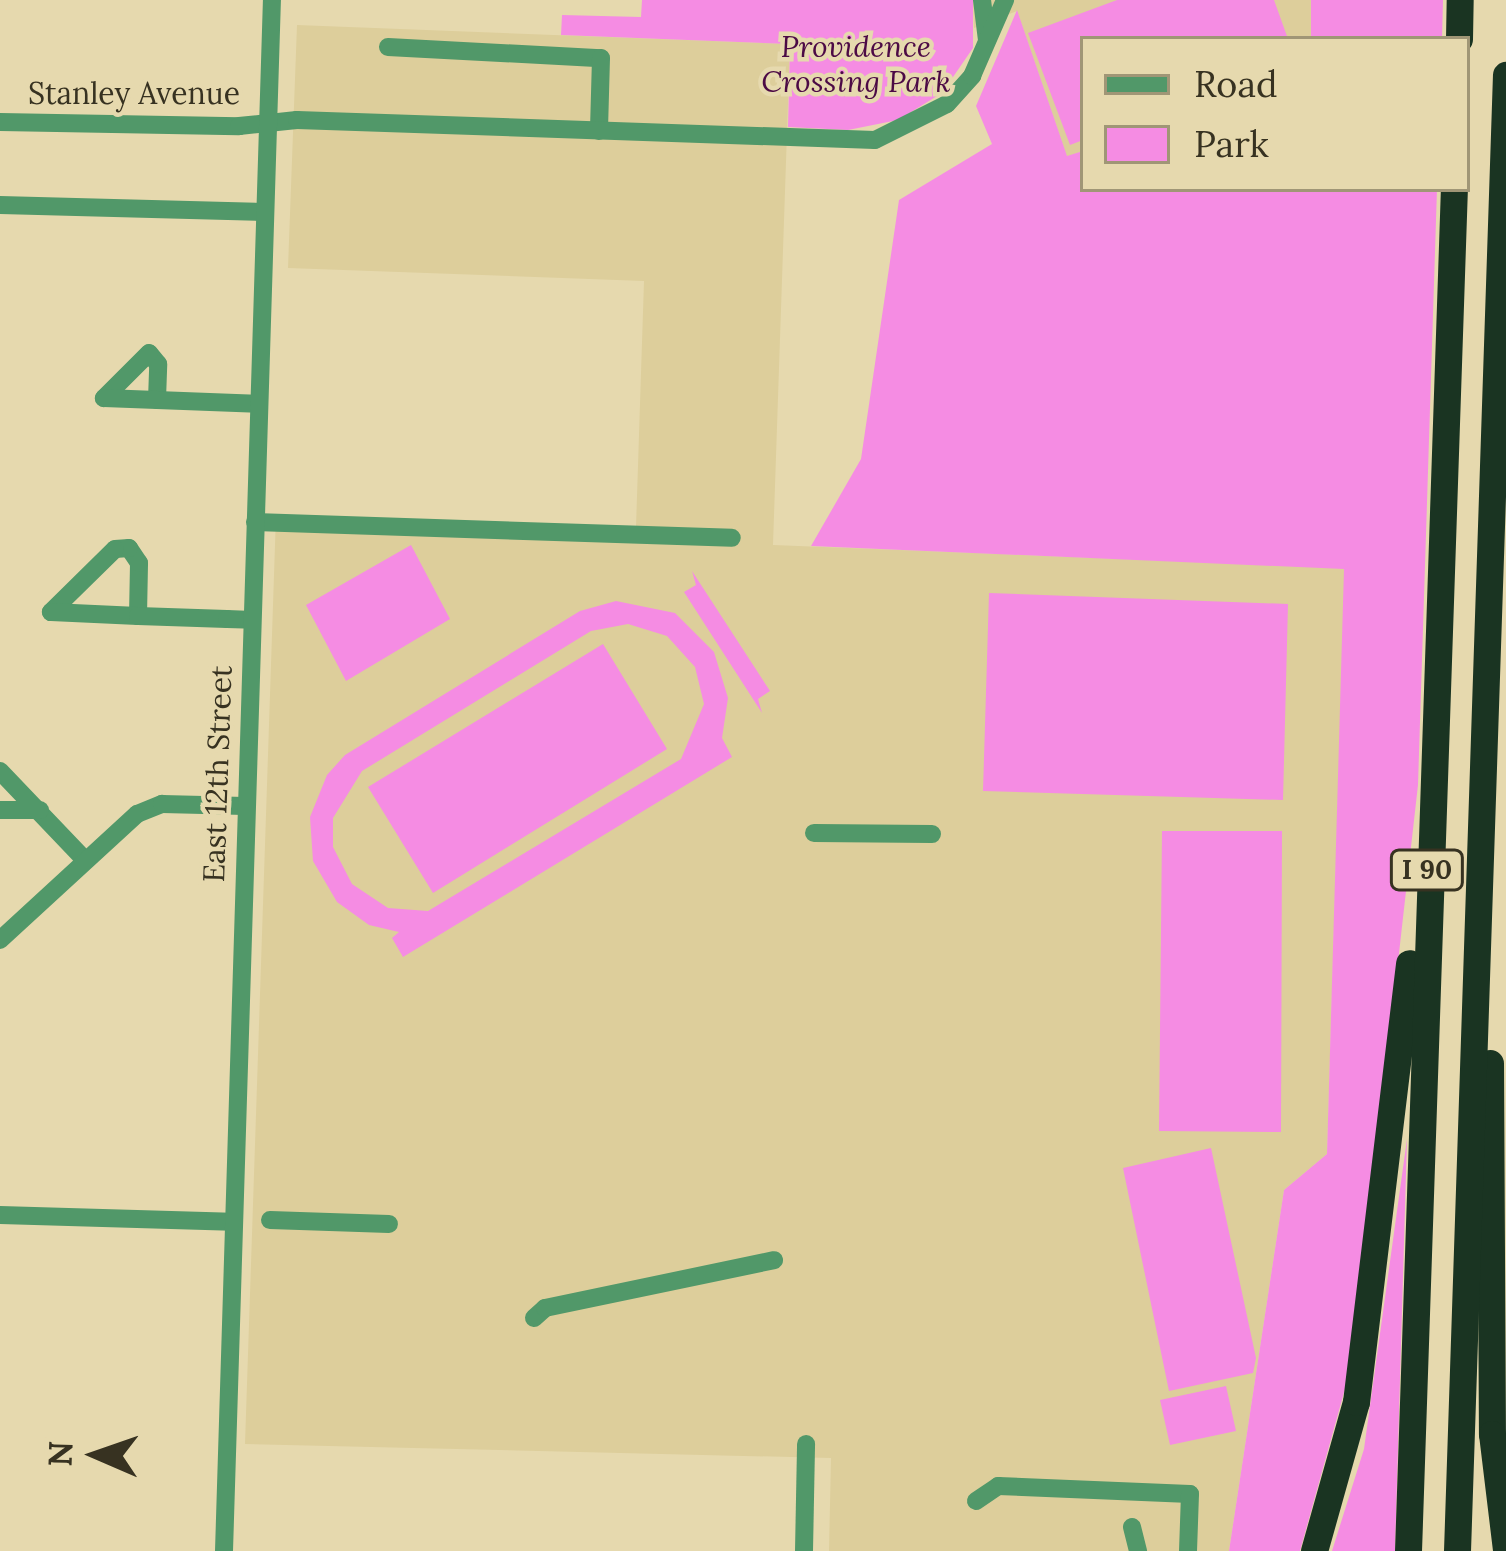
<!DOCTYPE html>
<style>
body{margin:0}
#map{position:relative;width:1506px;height:1551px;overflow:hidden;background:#e6d9ae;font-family:Lora,serif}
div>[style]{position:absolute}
.built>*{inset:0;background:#ddce9b}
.green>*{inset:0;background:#f58ce3}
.minor>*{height:18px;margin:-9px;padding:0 9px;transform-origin:9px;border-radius:9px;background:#519869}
.highway>*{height:27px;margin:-13.5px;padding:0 13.5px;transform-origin:13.5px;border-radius:13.5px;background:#1a3422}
span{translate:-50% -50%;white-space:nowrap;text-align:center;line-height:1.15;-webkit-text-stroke:9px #e6d9ae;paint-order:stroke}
.shield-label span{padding:3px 9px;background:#e6d9ae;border:3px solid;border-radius:9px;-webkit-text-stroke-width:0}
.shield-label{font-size:27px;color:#373221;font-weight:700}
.park-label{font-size:30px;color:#4c0a45;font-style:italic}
.street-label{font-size:30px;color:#373221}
.legend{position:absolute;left:1080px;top:36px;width:390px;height:156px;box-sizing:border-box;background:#e6d9ae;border:3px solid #a09676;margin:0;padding:15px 21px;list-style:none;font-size:36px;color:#373221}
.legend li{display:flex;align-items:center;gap:24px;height:60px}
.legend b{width:60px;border:3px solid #a09676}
.north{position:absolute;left:36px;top:1395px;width:120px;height:120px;-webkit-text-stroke:9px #e6d9ae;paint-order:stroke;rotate:272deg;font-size:33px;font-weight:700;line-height:48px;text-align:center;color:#373221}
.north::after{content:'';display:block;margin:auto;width:42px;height:54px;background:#373221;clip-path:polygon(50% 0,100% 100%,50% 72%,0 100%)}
</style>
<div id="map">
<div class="built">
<i style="clip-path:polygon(973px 0,1311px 0,1311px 39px,1083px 39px,1083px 151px,1067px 157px,1017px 11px,974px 28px)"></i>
<i style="clip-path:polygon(297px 25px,790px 44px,773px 545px,1345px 568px,1327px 1154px,1284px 1190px,1229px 1551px,829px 1551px,831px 1458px,245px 1444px,276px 515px,636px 527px,644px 281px,288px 268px)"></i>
</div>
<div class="green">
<i style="clip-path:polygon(642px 0,973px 0,973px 48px,942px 93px,898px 120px,848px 130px,788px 127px,790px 44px,561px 35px,562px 15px,641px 17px)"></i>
<i style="clip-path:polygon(1117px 0,1274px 0,1288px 39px,1083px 39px,1083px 140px,1070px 145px,1028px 33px)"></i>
<i style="clip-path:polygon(1311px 0,1443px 0,1442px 39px,1311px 39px)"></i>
<i style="clip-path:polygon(1017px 10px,1067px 156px,1083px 151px,1083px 189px,1437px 189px,1418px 785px,1353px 1360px,1300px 1551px,1229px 1551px,1284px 1190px,1327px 1154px,1344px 569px,811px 546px,861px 459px,899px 200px,992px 144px,976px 106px)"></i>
<i style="clip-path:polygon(411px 545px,450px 619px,346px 681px,306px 605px)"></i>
<i style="clip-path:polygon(692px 571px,770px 691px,758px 699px,762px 713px,684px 592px,696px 585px)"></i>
<i style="clip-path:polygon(989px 593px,1288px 604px,1283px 800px,983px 791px)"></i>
<i style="clip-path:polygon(evenodd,616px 601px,675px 613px,714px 652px,728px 698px,722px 738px,732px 757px,403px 957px,392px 938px,399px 932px,369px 925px,337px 902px,313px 861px,310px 817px,327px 775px,345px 755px,580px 611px,616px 601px,628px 624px,667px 636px,695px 667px,704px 704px,681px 759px,428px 911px,388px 908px,352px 884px,333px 847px,333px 818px,362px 771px,591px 631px,628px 624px)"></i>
<i style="clip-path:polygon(603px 644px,667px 749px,433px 893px,368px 787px)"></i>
<i style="clip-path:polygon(1162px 831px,1282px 831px,1281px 1132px,1159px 1131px)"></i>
<i style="clip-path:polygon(1407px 1139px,1395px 1551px,1332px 1551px,1364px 1449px)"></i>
<i style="clip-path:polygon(1211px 1148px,1256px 1358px,1253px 1373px,1169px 1391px,1123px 1168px)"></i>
<i style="clip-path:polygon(1226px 1386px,1236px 1431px,1170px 1445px,1160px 1400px)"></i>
</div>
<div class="minor">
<i style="left:982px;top:0;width:40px;rotate:82.9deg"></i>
<i style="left:388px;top:47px;width:213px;rotate:3deg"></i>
<i style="left:601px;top:58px;width:73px;rotate:91.6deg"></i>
<i style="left:0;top:122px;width:239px;rotate:1deg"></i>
<i style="left:239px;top:126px;width:58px;rotate:-5.9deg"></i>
<i style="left:297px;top:120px;width:578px;rotate:1.98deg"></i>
<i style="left:875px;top:140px;width:80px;rotate:-26.6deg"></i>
<i style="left:947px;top:104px;width:38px;rotate:-48deg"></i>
<i style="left:972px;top:76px;width:83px;rotate:-66.5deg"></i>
<i style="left:0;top:205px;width:265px;rotate:1.5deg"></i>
<i style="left:157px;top:400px;width:36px;rotate:-88deg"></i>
<i style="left:158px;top:364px;width:14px;rotate:-129deg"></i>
<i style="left:149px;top:353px;width:64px;rotate:135deg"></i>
<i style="left:104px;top:398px;width:155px;rotate:2.2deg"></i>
<i style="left:255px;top:522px;width:477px;rotate:1.9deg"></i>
<i style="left:138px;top:616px;width:53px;rotate:-88.9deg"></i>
<i style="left:139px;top:563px;width:18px;rotate:-124deg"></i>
<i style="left:129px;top:548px;width:14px;rotate:176deg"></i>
<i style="left:115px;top:549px;width:90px;rotate:135.5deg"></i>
<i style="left:51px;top:612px;width:87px;rotate:2.6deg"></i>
<i style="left:138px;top:616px;width:89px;rotate:1.9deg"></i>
<i style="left:227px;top:619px;width:25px;rotate:2deg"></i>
<i style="left:0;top:771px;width:123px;rotate:46.3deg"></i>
<i style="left:0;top:810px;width:40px"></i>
<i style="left:814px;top:833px;width:118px;rotate:0.5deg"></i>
<i style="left:0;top:940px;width:186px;rotate:-42.6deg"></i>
<i style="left:137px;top:814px;width:27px;rotate:-22deg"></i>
<i style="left:162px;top:804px;width:83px;rotate:1.4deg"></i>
<i style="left:0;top:1215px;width:231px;rotate:1.7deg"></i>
<i style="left:270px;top:1220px;width:119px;rotate:1.9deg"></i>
<i style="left:534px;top:1318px;width:15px;rotate:-42deg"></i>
<i style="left:545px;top:1308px;width:234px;rotate:-11.8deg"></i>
<i style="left:976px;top:1501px;width:27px;rotate:-34deg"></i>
<i style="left:998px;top:1486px;width:192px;rotate:2.4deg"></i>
<i style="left:1190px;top:1494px;width:57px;rotate:92deg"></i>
<i style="left:1132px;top:1527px;width:25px;rotate:76deg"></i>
<i style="left:224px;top:1551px;width:1552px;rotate:-88.23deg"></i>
<i style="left:804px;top:1551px;width:107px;rotate:-88.9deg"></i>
</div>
<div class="highway">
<i style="left:1459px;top:39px;width:39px;rotate:-89deg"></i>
<i style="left:1490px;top:1063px;width:371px;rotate:89.7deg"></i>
<i style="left:1492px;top:1434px;width:116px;rotate:83.1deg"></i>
<i style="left:1314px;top:1551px;width:155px;rotate:-74.3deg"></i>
<i style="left:1356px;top:1402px;width:442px;rotate:-83.1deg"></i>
<i style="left:1408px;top:1551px;width:1363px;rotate:-88.07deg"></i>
<i style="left:1457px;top:1551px;width:1477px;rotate:-88.1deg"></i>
</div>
<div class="shield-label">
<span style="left:1427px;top:870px">I 90</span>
</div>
<div class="park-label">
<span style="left:856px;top:63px">Providence<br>Crossing Park</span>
</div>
<div class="street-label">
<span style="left:134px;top:93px">Stanley Avenue</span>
<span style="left:217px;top:774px;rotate:-88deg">East 12th Street</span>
</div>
<ul class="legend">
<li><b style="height:15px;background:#519869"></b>Road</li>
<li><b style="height:33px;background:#f58ce3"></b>Park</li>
</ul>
<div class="north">N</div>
</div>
